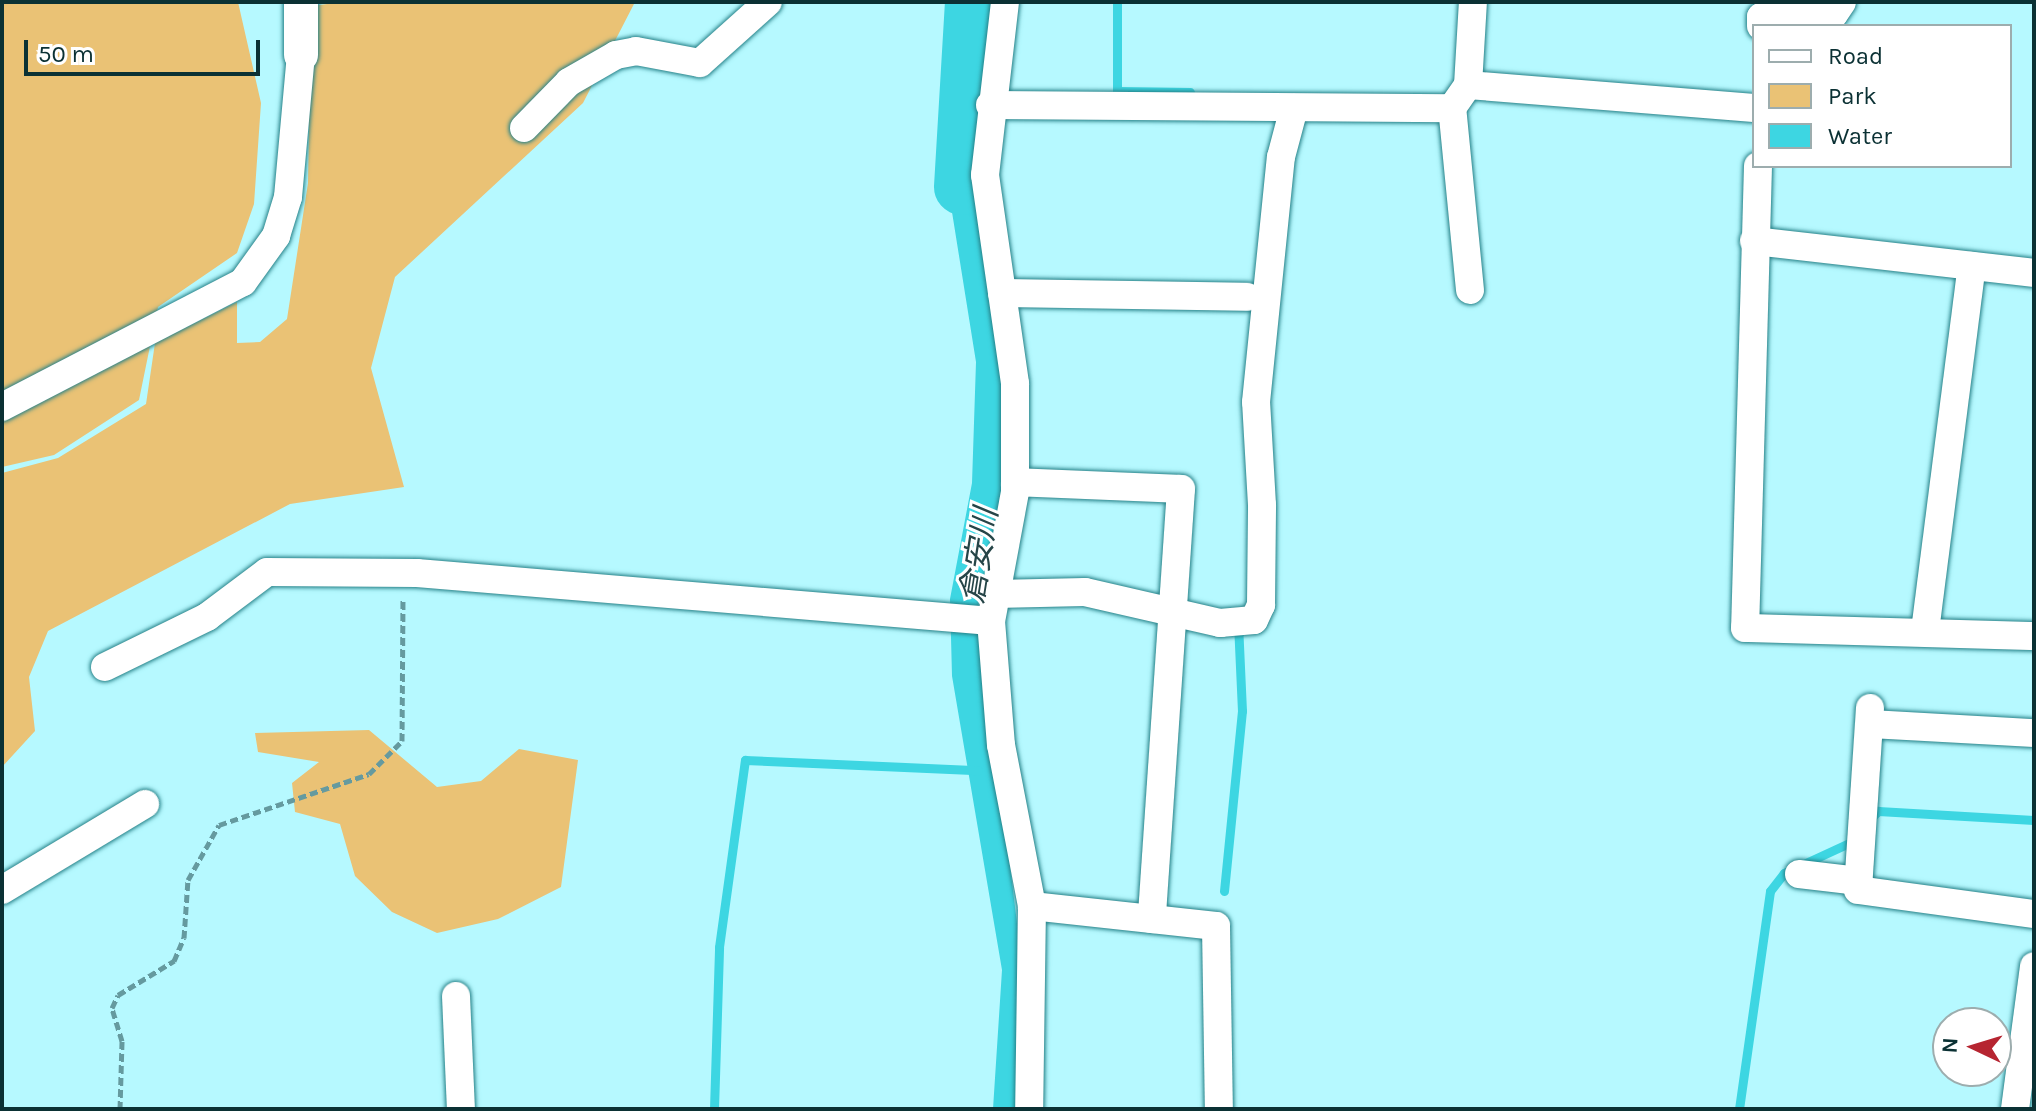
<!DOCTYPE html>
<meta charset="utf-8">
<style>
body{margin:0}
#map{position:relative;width:2036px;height:1111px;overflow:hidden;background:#b6f9ff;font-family:Karla,"Noto Sans JP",sans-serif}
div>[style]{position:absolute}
.green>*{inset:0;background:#eac275}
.water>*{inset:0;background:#3dd6e2}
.stream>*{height:9px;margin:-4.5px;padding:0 4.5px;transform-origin:4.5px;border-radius:4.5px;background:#3dd6e2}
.river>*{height:56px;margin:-28px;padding:0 28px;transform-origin:28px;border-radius:28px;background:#3dd6e2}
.path>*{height:5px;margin-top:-2.5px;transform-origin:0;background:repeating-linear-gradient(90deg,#659a9f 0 8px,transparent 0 12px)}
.roads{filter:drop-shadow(0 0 2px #258188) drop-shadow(0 0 2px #258188)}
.minor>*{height:28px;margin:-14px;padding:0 14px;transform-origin:14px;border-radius:14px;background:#fff}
.tertiary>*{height:34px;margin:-17px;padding:0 17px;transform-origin:17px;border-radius:17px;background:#fff}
span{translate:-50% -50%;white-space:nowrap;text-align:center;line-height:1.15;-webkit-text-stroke:6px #fff;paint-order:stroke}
.water-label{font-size:32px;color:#264548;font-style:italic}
.frame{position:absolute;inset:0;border:4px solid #0b3134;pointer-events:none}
.legend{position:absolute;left:1752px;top:24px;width:260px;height:144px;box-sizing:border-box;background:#fff;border:2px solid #9dadae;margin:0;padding:10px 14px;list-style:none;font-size:24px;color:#0b3134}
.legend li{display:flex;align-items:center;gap:16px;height:40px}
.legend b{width:40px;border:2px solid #9dadae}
.north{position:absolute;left:1932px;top:1007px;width:80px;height:80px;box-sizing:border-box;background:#fff;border:2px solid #9dadae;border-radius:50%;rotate:274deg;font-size:22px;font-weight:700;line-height:32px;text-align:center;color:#0b3134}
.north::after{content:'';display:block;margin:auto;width:28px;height:36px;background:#b62531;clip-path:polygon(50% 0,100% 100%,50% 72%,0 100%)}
.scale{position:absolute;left:24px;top:40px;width:236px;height:36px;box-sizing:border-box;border:4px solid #0b3134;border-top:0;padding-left:10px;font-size:24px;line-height:28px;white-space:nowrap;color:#0b3134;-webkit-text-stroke:6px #fff;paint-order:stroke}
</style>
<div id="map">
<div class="green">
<i style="clip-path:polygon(2px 2px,238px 2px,261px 103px,254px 204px,237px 253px,158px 307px,139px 400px,54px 455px,2px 467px)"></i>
<i style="clip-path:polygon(343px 2px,635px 2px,583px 103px,395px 277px,371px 368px,404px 487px,290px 504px,48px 631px,29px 677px,35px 731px,2px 767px,2px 473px,58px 458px,146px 404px,155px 343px,237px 302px,237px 343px,260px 342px,287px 319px,308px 183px,311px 6px)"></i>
<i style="clip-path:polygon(369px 730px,437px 787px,481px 781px,519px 749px,578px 760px,561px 887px,498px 919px,437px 933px,392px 912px,355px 876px,340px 824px,295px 812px,292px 783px,319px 762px,258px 752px,255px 733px)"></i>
</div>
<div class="water">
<i style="clip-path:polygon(950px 111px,980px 111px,1007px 384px,1004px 496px,978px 605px,1017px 923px,1017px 1109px,993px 1109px,1002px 970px,952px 676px,950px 599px,972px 483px,976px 362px,952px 212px)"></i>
</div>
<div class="stream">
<i style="left:1117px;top:2px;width:89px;rotate:90deg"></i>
<i style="left:1117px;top:91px;width:73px;rotate:0.8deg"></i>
<i style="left:1869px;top:820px;width:13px;rotate:-45deg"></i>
<i style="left:1878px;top:811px;width:156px;rotate:3.3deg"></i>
<i style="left:1224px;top:891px;width:181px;rotate:-84.3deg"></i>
<i style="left:1242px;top:711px;width:87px;rotate:-92.6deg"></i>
<i style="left:714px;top:1109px;width:162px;rotate:-88.2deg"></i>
<i style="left:719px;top:947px;width:189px;rotate:-82.1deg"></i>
<i style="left:745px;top:760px;width:233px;rotate:2.5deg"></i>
<i style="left:1739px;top:1109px;width:220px;rotate:-81.9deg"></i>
<i style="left:1770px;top:891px;width:23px;rotate:-52deg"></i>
<i style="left:1784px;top:873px;width:74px;rotate:-24.8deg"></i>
</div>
<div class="river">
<i style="left:962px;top:187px;width:185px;rotate:-86.6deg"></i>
</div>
<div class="path">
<i style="left:120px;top:1109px;width:68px;rotate:-88.3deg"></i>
<i style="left:122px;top:1041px;width:34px;rotate:-107deg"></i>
<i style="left:112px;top:1008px;width:14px;rotate:-65deg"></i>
<i style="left:118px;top:995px;width:66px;rotate:-31.3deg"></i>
<i style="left:174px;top:961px;width:25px;rotate:-67deg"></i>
<i style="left:184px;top:938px;width:58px;rotate:-86.1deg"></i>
<i style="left:188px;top:880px;width:63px;rotate:-60.6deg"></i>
<i style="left:219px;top:825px;width:158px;rotate:-18.8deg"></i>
<i style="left:369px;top:774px;width:47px;rotate:-45deg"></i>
<i style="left:402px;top:741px;width:141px;rotate:-89.6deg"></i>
</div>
<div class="roads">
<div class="minor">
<i style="left:1005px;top:2px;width:174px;rotate:96.6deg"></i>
<i style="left:985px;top:175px;width:211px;rotate:81.8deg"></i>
<i style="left:1015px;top:384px;width:108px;rotate:90deg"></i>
<i style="left:1015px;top:492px;width:131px;rotate:100.5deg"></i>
<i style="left:991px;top:621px;width:124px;rotate:85.4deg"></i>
<i style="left:1001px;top:745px;width:164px;rotate:79.1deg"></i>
<i style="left:1032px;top:906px;width:203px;rotate:90.8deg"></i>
<i style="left:1761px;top:26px;width:9px;rotate:-90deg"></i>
<i style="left:1761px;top:17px;width:73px;rotate:-2.4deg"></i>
<i style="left:1834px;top:14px;width:14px;rotate:-56deg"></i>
<i style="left:1468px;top:85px;width:287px;rotate:4.6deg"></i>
<i style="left:990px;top:105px;width:462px;rotate:0.4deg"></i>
<i style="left:524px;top:128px;width:64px;rotate:-45.6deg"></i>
<i style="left:569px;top:82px;width:54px;rotate:-29.9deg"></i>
<i style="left:616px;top:55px;width:20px;rotate:-11deg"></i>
<i style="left:636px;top:51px;width:65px;rotate:10.6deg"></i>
<i style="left:700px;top:63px;width:91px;rotate:-41.9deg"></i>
<i style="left:1758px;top:166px;width:462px;rotate:91.6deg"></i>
<i style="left:1745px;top:628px;width:289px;rotate:1.6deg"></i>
<i style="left:1754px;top:241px;width:282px;rotate:6.5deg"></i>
<i style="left:1470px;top:290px;width:183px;rotate:-95.6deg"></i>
<i style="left:1452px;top:108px;width:28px;rotate:-55deg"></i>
<i style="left:1468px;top:85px;width:83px;rotate:-86.6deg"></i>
<i style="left:1002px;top:293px;width:245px;rotate:0.9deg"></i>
<i style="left:2px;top:407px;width:271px;rotate:-27.4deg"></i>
<i style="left:243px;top:282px;width:57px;rotate:-54.3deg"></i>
<i style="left:276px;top:236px;width:41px;rotate:-72.9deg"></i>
<i style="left:288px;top:197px;width:143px;rotate:-84.8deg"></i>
<i style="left:1015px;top:482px;width:166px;rotate:2.4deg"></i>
<i style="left:1181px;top:489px;width:431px;rotate:93.9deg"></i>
<i style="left:995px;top:594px;width:90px;rotate:-1.3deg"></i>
<i style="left:1085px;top:592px;width:139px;rotate:12.9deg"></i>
<i style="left:1220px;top:623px;width:34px;rotate:-5deg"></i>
<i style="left:1254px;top:620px;width:17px;rotate:-65deg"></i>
<i style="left:1261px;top:605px;width:100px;rotate:-89.4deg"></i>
<i style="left:1262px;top:505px;width:103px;rotate:-93.3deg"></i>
<i style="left:1256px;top:402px;width:246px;rotate:-84.2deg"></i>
<i style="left:1281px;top:157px;width:51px;rotate:-75.1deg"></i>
<i style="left:1925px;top:631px;width:368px;rotate:-82.7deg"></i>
<i style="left:105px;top:667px;width:114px;rotate:-26.1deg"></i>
<i style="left:207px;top:617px;width:75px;rotate:-36.9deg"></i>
<i style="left:267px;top:572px;width:150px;rotate:0.4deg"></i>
<i style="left:417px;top:573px;width:576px;rotate:4.78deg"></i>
<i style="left:1870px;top:708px;width:182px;rotate:93.8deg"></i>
<i style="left:1858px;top:890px;width:178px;rotate:7.8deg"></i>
<i style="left:1871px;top:724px;width:163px;rotate:3.2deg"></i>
<i style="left:1799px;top:874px;width:60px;rotate:6.7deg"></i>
<i style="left:2px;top:890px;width:167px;rotate:-31deg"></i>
<i style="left:1032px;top:906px;width:185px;rotate:6.2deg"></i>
<i style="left:1216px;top:926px;width:183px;rotate:89.1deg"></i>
<i style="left:456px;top:996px;width:113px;rotate:87.5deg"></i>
<i style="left:2015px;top:1109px;width:144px;rotate:-82.4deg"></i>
</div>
<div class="tertiary">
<i style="left:301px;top:2px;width:53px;rotate:90deg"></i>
</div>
</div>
<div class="water-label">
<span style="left:980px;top:556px;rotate:-81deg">倉安川</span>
</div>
<div class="frame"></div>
<ul class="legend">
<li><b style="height:10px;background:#fff"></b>Road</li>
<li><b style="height:22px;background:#eac275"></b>Park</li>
<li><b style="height:22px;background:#3dd6e2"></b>Water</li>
</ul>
<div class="north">N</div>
<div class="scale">50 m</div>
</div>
